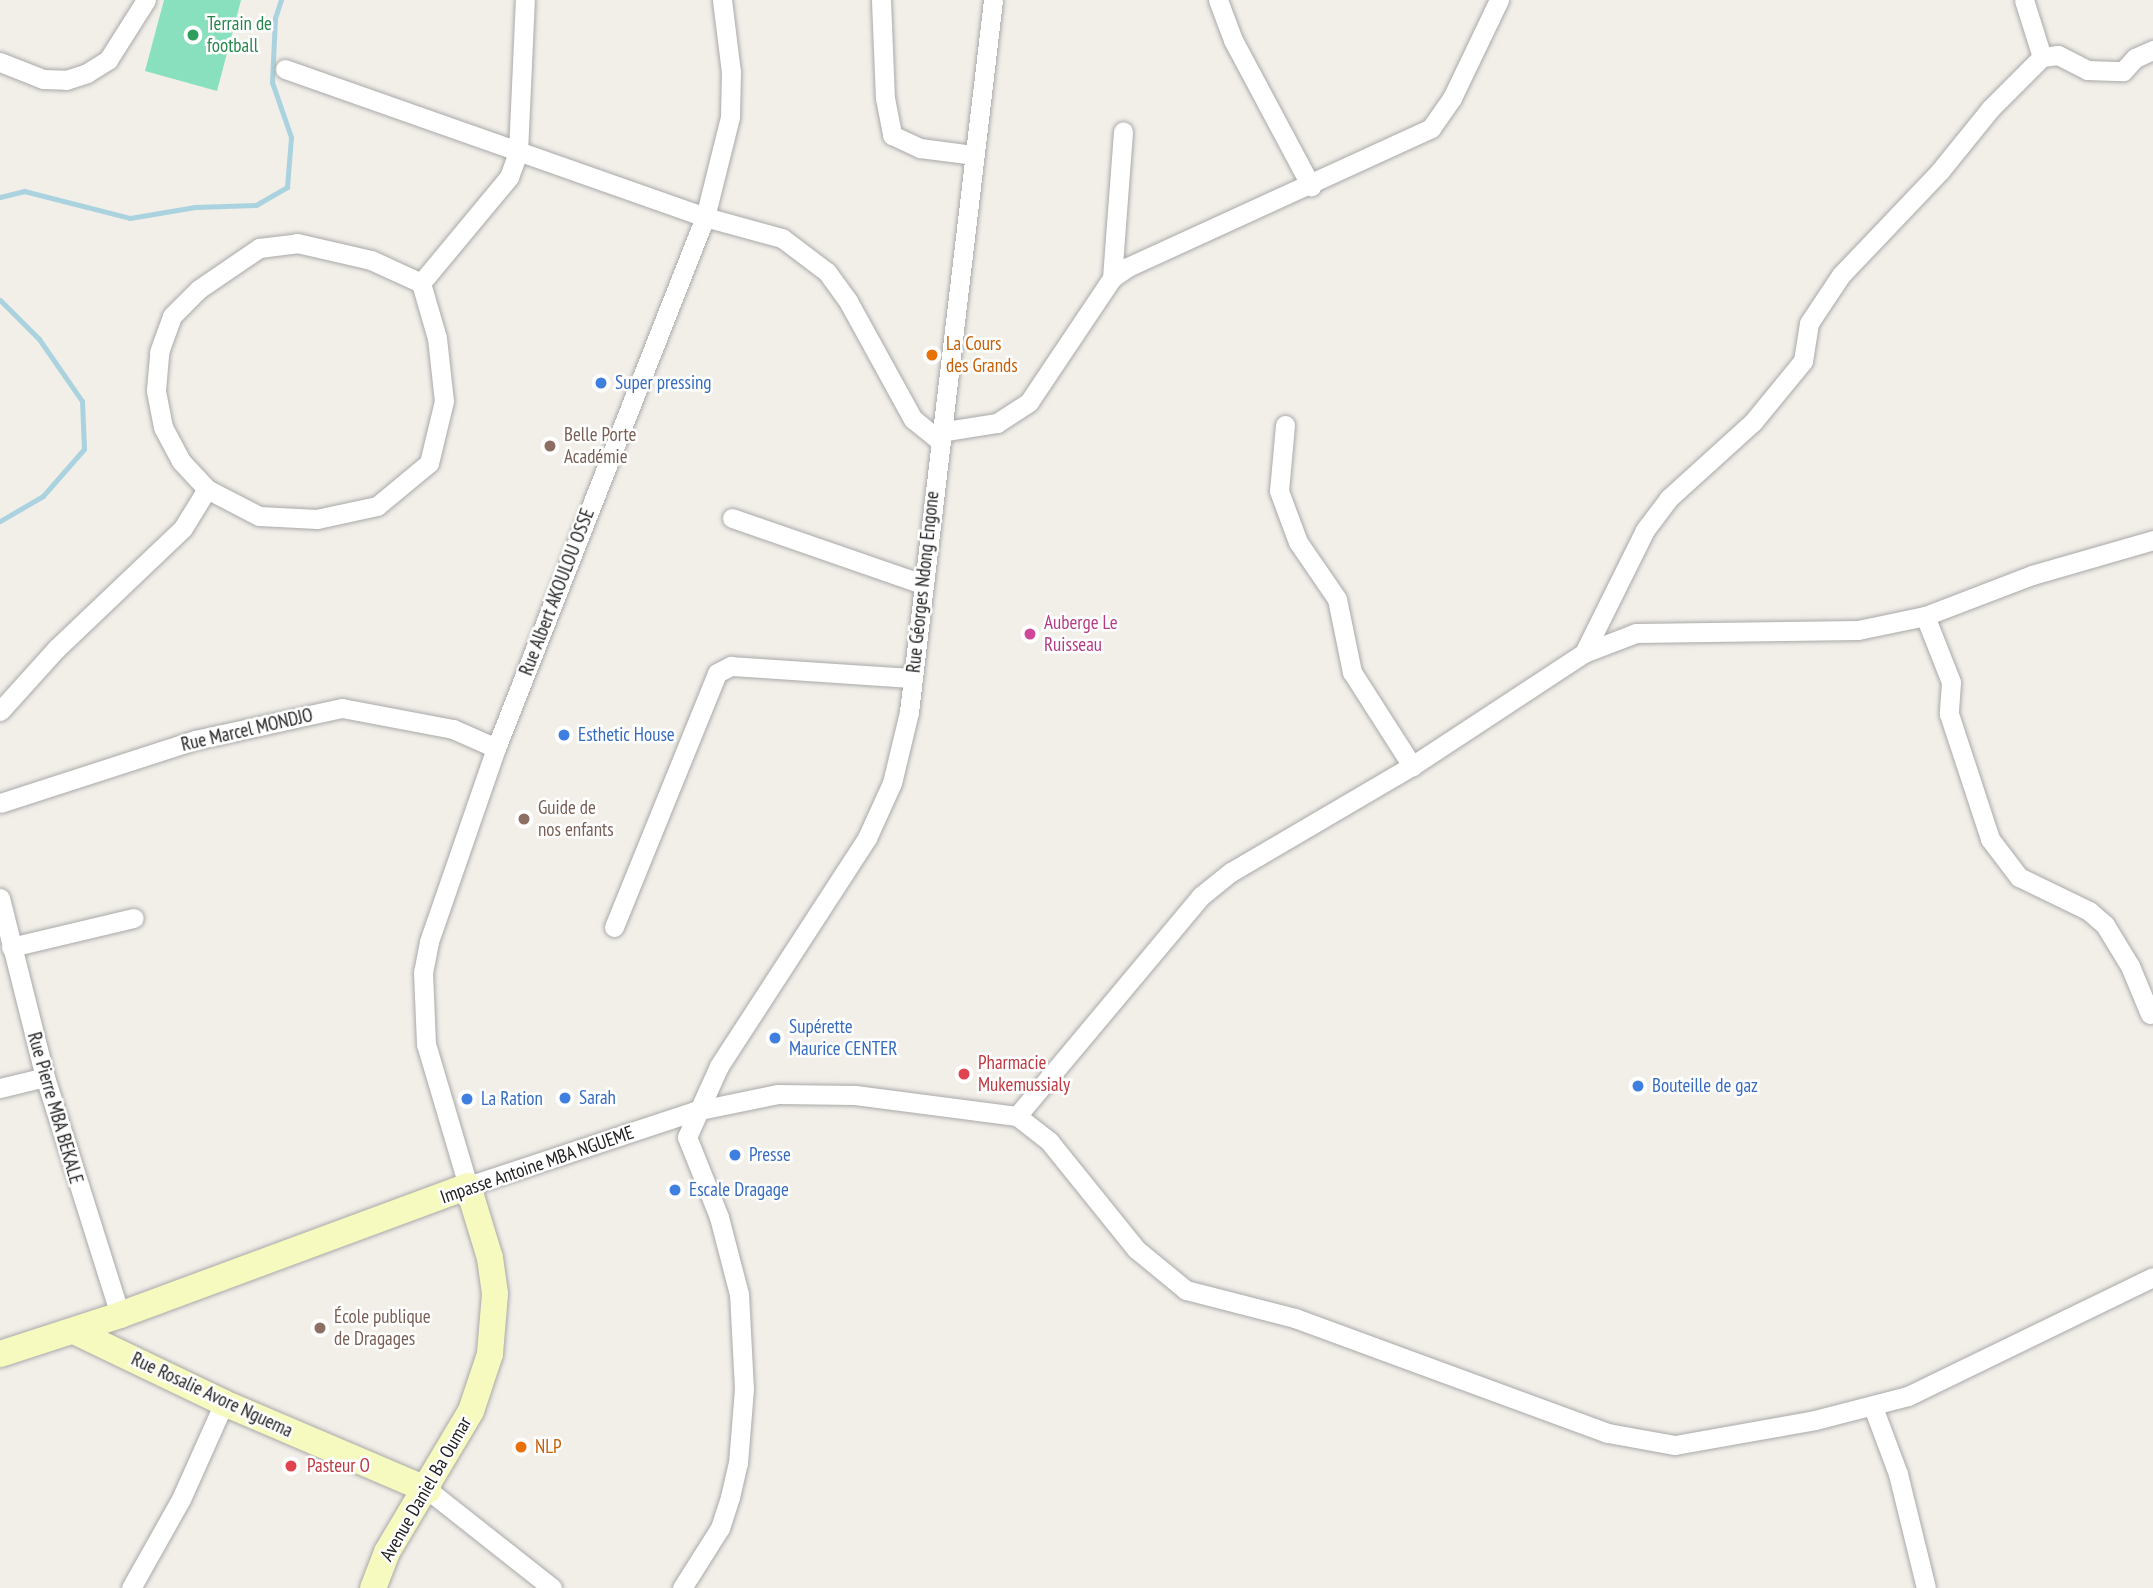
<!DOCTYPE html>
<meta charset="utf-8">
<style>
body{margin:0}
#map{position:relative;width:2153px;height:1588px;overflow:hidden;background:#f2efe9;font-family:"PT Sans Narrow",sans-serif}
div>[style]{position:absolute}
.pitch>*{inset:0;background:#88e0be}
.stream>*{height:5px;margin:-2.5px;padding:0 2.5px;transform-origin:2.5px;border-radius:2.5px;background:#aad3df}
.roads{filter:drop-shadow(0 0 2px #a9a9a9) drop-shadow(0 0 2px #a9a9a9)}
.minor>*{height:19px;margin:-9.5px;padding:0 9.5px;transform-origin:9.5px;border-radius:9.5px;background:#fff}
.secondary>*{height:26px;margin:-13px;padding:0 13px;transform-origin:13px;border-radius:13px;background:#f7fabf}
.dots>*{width:19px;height:19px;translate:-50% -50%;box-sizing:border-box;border:4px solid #fff;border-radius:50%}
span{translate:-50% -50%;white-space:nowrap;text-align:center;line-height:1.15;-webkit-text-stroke:5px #fff;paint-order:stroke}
.leisure-label{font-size:19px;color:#27864d}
.left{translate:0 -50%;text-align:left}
.food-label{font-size:19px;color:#c56008}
.shop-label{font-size:19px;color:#366cbe}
.education-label{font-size:19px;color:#785e54}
.street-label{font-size:19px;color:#222}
.hotel-label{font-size:19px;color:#b23c85}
.health-label{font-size:19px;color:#be3a42}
</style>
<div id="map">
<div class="pitch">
<i style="clip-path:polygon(164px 0,241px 0,217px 91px,145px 71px)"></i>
</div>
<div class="stream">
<i style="left:0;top:197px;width:25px;rotate:-14deg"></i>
<i style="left:24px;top:191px;width:109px;rotate:14.3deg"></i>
<i style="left:130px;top:218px;width:66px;rotate:-9.6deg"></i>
<i style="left:195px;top:207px;width:61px;rotate:-1.9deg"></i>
<i style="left:256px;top:205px;width:36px;rotate:-30deg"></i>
<i style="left:287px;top:187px;width:50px;rotate:-85.4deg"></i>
<i style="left:291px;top:137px;width:58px;rotate:-109.1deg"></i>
<i style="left:272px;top:82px;width:64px;rotate:-87.3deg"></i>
<i style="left:275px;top:18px;width:19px;rotate:-72deg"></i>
<i style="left:0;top:300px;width:55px;rotate:45deg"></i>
<i style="left:39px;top:339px;width:75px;rotate:55.3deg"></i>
<i style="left:82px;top:401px;width:48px;rotate:87.6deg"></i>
<i style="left:84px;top:449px;width:62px;rotate:131.1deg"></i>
<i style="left:43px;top:496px;width:50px;rotate:149.8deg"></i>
</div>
<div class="roads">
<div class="minor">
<i style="left:722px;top:0;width:73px;rotate:82.9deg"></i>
<i style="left:731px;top:72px;width:45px;rotate:91.3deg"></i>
<i style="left:730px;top:117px;width:103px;rotate:104deg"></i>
<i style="left:705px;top:217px;width:571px;rotate:111.48deg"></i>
<i style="left:496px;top:748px;width:205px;rotate:109.1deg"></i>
<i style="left:429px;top:942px;width:31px;rotate:101deg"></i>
<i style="left:423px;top:972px;width:72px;rotate:87.6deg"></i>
<i style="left:426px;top:1044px;width:148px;rotate:73.5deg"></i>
<i style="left:468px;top:1186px;width:239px;rotate:-18.3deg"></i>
<i style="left:695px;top:1111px;width:85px;rotate:-11.6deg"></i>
<i style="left:778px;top:1094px;width:77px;rotate:0.7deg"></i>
<i style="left:855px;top:1095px;width:163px;rotate:7.4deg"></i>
<i style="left:1017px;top:1116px;width:41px;rotate:38deg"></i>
<i style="left:1049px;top:1141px;width:139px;rotate:51.1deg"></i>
<i style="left:1136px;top:1249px;width:65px;rotate:39.4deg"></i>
<i style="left:1186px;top:1290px;width:113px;rotate:14.4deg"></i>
<i style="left:1295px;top:1318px;width:333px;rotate:20.2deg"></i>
<i style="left:1608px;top:1433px;width:68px;rotate:10.2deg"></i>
<i style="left:1675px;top:1445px;width:142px;rotate:-10.1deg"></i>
<i style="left:1815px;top:1420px;width:96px;rotate:-14.5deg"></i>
<i style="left:1908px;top:1396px;width:272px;rotate:-25.9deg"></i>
<i style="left:881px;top:0;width:98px;rotate:87.7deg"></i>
<i style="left:885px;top:98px;width:38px;rotate:79deg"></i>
<i style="left:892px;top:135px;width:31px;rotate:25deg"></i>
<i style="left:920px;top:148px;width:53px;rotate:7.5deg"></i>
<i style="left:1218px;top:0;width:43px;rotate:69.4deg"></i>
<i style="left:1233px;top:40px;width:166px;rotate:61.9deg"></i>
<i style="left:2024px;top:0;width:60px;rotate:72.5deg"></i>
<i style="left:0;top:62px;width:46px;rotate:21.6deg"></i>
<i style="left:43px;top:79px;width:23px;rotate:2deg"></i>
<i style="left:66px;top:80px;width:22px;rotate:-18deg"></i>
<i style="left:87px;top:73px;width:25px;rotate:-32deg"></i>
<i style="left:108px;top:60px;width:71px;rotate:-57.7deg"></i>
<i style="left:285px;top:69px;width:445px;rotate:19.4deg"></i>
<i style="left:705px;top:217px;width:80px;rotate:15.3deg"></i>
<i style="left:782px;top:238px;width:56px;rotate:37.1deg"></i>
<i style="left:827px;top:272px;width:36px;rotate:54deg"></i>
<i style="left:848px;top:301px;width:135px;rotate:61.2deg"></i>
<i style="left:913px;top:419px;width:33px;rotate:39deg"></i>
<i style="left:297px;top:243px;width:76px;rotate:12.9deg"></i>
<i style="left:371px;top:260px;width:55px;rotate:24.7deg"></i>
<i style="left:421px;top:283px;width:57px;rotate:73.8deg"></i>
<i style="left:437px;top:338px;width:63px;rotate:83.7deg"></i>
<i style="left:444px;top:401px;width:64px;rotate:103.6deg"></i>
<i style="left:429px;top:463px;width:67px;rotate:140.4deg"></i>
<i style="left:377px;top:506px;width:61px;rotate:167.8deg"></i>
<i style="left:317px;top:519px;width:58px;rotate:-177deg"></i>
<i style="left:259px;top:516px;width:59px;rotate:-152.6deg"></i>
<i style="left:207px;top:489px;width:38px;rotate:-133deg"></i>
<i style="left:181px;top:461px;width:38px;rotate:-118deg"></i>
<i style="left:163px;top:427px;width:38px;rotate:-101deg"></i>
<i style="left:156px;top:390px;width:38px;rotate:-85deg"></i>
<i style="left:159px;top:352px;width:38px;rotate:-70deg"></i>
<i style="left:172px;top:316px;width:38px;rotate:-45deg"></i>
<i style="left:199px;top:289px;width:73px;rotate:-34.3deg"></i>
<i style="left:259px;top:248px;width:38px;rotate:-7deg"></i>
<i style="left:1112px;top:278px;width:147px;rotate:-85.7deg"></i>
<i style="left:421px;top:283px;width:138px;rotate:-50.3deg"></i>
<i style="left:509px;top:177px;width:27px;rotate:-70deg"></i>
<i style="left:518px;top:152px;width:152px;rotate:-87.4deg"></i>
<i style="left:1285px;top:425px;width:66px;rotate:95.2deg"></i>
<i style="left:1279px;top:491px;width:54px;rotate:69.6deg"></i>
<i style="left:1298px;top:542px;width:69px;rotate:55.6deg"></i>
<i style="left:1337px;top:599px;width:75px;rotate:78.4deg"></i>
<i style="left:1352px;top:672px;width:112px;rotate:57.4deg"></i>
<i style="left:940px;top:432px;width:58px;rotate:-9deg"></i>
<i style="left:997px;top:423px;width:38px;rotate:-33deg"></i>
<i style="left:1029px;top:402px;width:149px;rotate:-56.2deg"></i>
<i style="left:1112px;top:278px;width:19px;rotate:-35deg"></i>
<i style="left:1128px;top:267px;width:333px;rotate:-24.6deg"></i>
<i style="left:1431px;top:128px;width:37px;rotate:-55deg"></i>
<i style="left:1452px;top:98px;width:109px;rotate:-64.4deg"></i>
<i style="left:732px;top:518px;width:202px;rotate:19.1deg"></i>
<i style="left:1925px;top:616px;width:71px;rotate:68.5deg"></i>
<i style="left:1951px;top:682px;width:32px;rotate:94deg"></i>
<i style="left:1949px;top:714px;width:132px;rotate:71.8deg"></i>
<i style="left:1990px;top:839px;width:48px;rotate:52.7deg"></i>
<i style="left:2019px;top:877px;width:78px;rotate:25.9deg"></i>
<i style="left:2089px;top:911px;width:21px;rotate:41deg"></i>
<i style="left:2105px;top:925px;width:48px;rotate:58.6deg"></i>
<i style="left:2130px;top:966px;width:52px;rotate:67.4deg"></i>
<i style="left:1584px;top:653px;width:137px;rotate:-63.6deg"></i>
<i style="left:1645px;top:530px;width:39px;rotate:-53deg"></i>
<i style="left:1668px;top:499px;width:115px;rotate:-42.2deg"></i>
<i style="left:1753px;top:422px;width:79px;rotate:-50.7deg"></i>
<i style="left:1803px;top:361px;width:38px;rotate:-81deg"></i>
<i style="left:1809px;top:323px;width:58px;rotate:-56.3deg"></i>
<i style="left:1841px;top:275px;width:144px;rotate:-46.4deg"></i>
<i style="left:1940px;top:171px;width:81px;rotate:-51deg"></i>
<i style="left:1991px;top:108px;width:72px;rotate:-45deg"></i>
<i style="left:2042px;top:57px;width:16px;rotate:-7deg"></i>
<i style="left:2058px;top:55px;width:33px;rotate:27deg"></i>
<i style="left:2087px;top:70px;width:36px;rotate:2deg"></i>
<i style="left:2123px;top:71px;width:18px;rotate:-47deg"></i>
<i style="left:2135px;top:58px;width:20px;rotate:-24deg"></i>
<i style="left:0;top:711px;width:84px;rotate:-47.9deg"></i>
<i style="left:56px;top:649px;width:175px;rotate:-43.6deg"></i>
<i style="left:183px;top:528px;width:46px;rotate:-58.4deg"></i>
<i style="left:0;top:803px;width:205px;rotate:-17.9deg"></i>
<i style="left:195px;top:740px;width:150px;rotate:-12.3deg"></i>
<i style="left:342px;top:708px;width:113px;rotate:10.7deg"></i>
<i style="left:453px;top:729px;width:47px;rotate:23.8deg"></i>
<i style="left:0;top:898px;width:185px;rotate:75.9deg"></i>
<i style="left:45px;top:1077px;width:250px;rotate:72.5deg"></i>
<i style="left:614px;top:927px;width:274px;rotate:-67.9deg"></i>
<i style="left:717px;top:673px;width:16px;rotate:-27deg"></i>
<i style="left:731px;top:666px;width:182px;rotate:3.8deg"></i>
<i style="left:11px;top:947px;width:126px;rotate:-13.3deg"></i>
<i style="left:0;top:1088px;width:46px;rotate:-13.7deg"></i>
<i style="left:1017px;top:1116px;width:287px;rotate:-50.1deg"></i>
<i style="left:1201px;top:896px;width:38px;rotate:-39deg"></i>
<i style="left:1231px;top:872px;width:210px;rotate:-30.4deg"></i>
<i style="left:1412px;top:766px;width:206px;rotate:-33.3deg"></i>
<i style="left:1584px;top:653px;width:56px;rotate:-21deg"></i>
<i style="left:1636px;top:633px;width:222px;rotate:-0.8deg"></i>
<i style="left:1858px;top:630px;width:68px;rotate:-11.8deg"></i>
<i style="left:1925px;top:616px;width:115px;rotate:-21deg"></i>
<i style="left:2032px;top:575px;width:126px;rotate:-16.1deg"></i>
<i style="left:1873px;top:1407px;width:72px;rotate:69.5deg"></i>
<i style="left:1898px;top:1474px;width:117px;rotate:76.2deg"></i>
<i style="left:428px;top:1490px;width:158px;rotate:38.3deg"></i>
<i style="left:131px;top:1588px;width:102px;rotate:-60.7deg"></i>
<i style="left:181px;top:1499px;width:105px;rotate:-65.9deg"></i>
<i style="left:682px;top:1588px;width:71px;rotate:-57.7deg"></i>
<i style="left:720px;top:1528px;width:33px;rotate:-72deg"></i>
<i style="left:730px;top:1497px;width:35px;rotate:-77deg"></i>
<i style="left:738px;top:1463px;width:74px;rotate:-85.4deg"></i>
<i style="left:744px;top:1389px;width:95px;rotate:-93deg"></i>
<i style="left:739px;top:1294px;width:80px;rotate:-104.6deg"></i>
<i style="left:719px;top:1217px;width:86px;rotate:-111.8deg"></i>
<i style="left:687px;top:1137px;width:78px;rotate:-65.7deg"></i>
<i style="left:719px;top:1066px;width:272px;rotate:-57deg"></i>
<i style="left:867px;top:838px;width:60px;rotate:-65.6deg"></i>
<i style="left:892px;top:783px;width:73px;rotate:-76.5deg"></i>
<i style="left:909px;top:712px;width:717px;rotate:-83.27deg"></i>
</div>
<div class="secondary">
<i style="left:74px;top:1331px;width:166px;rotate:25.6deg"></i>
<i style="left:224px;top:1403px;width:222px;rotate:23.1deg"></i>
<i style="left:0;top:1354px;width:126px;rotate:-18deg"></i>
<i style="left:120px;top:1315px;width:371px;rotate:-20.3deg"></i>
<i style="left:468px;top:1186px;width:75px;rotate:73deg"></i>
<i style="left:490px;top:1258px;width:36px;rotate:82deg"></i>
<i style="left:495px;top:1294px;width:60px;rotate:94.8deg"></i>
<i style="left:490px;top:1354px;width:60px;rotate:108.4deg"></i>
<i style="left:471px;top:1411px;width:164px;rotate:120.8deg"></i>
<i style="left:387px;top:1552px;width:39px;rotate:111deg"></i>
</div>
</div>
<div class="dots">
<i style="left:193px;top:35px;background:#2e9e5b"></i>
<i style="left:932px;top:355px;background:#e8710a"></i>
<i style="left:601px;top:383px;background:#3f7fe0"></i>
<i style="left:550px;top:446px;background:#8d6e63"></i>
<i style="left:1030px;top:634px;background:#d1479c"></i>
<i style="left:564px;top:735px;background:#3f7fe0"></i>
<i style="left:524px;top:819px;background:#8d6e63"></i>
<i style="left:775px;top:1038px;background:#3f7fe0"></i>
<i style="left:964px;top:1074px;background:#e0444e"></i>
<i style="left:1638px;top:1086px;background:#3f7fe0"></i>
<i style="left:565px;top:1098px;background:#3f7fe0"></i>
<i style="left:467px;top:1099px;background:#3f7fe0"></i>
<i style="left:735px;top:1155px;background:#3f7fe0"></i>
<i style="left:675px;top:1190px;background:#3f7fe0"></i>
<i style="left:320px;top:1328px;background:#8d6e63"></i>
<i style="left:521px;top:1447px;background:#e8710a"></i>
<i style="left:291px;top:1466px;background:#e0444e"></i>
</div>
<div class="leisure-label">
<span class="left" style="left:207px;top:35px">Terrain de<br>football</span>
</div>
<div class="food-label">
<span class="left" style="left:946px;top:355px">La Cours<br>des Grands</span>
<span class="left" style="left:535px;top:1447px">NLP</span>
</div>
<div class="shop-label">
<span class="left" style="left:615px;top:383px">Super pressing</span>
<span class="left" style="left:578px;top:735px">Esthetic House</span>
<span class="left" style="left:789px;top:1038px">Supérette<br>Maurice CENTER</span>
<span class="left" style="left:1652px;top:1086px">Bouteille de gaz</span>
<span class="left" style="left:579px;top:1098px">Sarah</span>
<span class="left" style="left:481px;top:1099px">La Ration</span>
<span class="left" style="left:749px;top:1155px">Presse</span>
<span class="left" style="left:689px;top:1190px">Escale Dragage</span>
</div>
<div class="education-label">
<span class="left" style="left:564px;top:446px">Belle Porte<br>Académie</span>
<span class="left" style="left:538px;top:819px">Guide de<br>nos enfants</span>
<span class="left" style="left:334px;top:1328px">École publique<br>de Dragages</span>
</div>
<div class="street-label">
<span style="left:923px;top:582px;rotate:-84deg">Rue Géorges Ndong Engone</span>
<span style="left:557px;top:592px;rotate:-69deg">Rue Albert AKOULOU OSSE</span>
<span style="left:247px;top:730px;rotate:-13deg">Rue Marcel MONDJO</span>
<span style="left:55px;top:1108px;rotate:74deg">Rue Pierre MBA BEKALE</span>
<span style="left:537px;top:1165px;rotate:-19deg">Impasse Antoine MBA NGUEME</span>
<span style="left:212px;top:1395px;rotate:25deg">Rue Rosalie Avore Nguema</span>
<span style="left:426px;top:1489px;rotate:-60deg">Avenue Daniel Ba Oumar</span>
</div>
<div class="hotel-label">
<span class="left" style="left:1044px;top:634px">Auberge Le<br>Ruisseau</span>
</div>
<div class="health-label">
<span class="left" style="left:978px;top:1074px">Pharmacie<br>Mukemussialy</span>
<span class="left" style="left:307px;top:1466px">Pasteur O</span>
</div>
</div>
